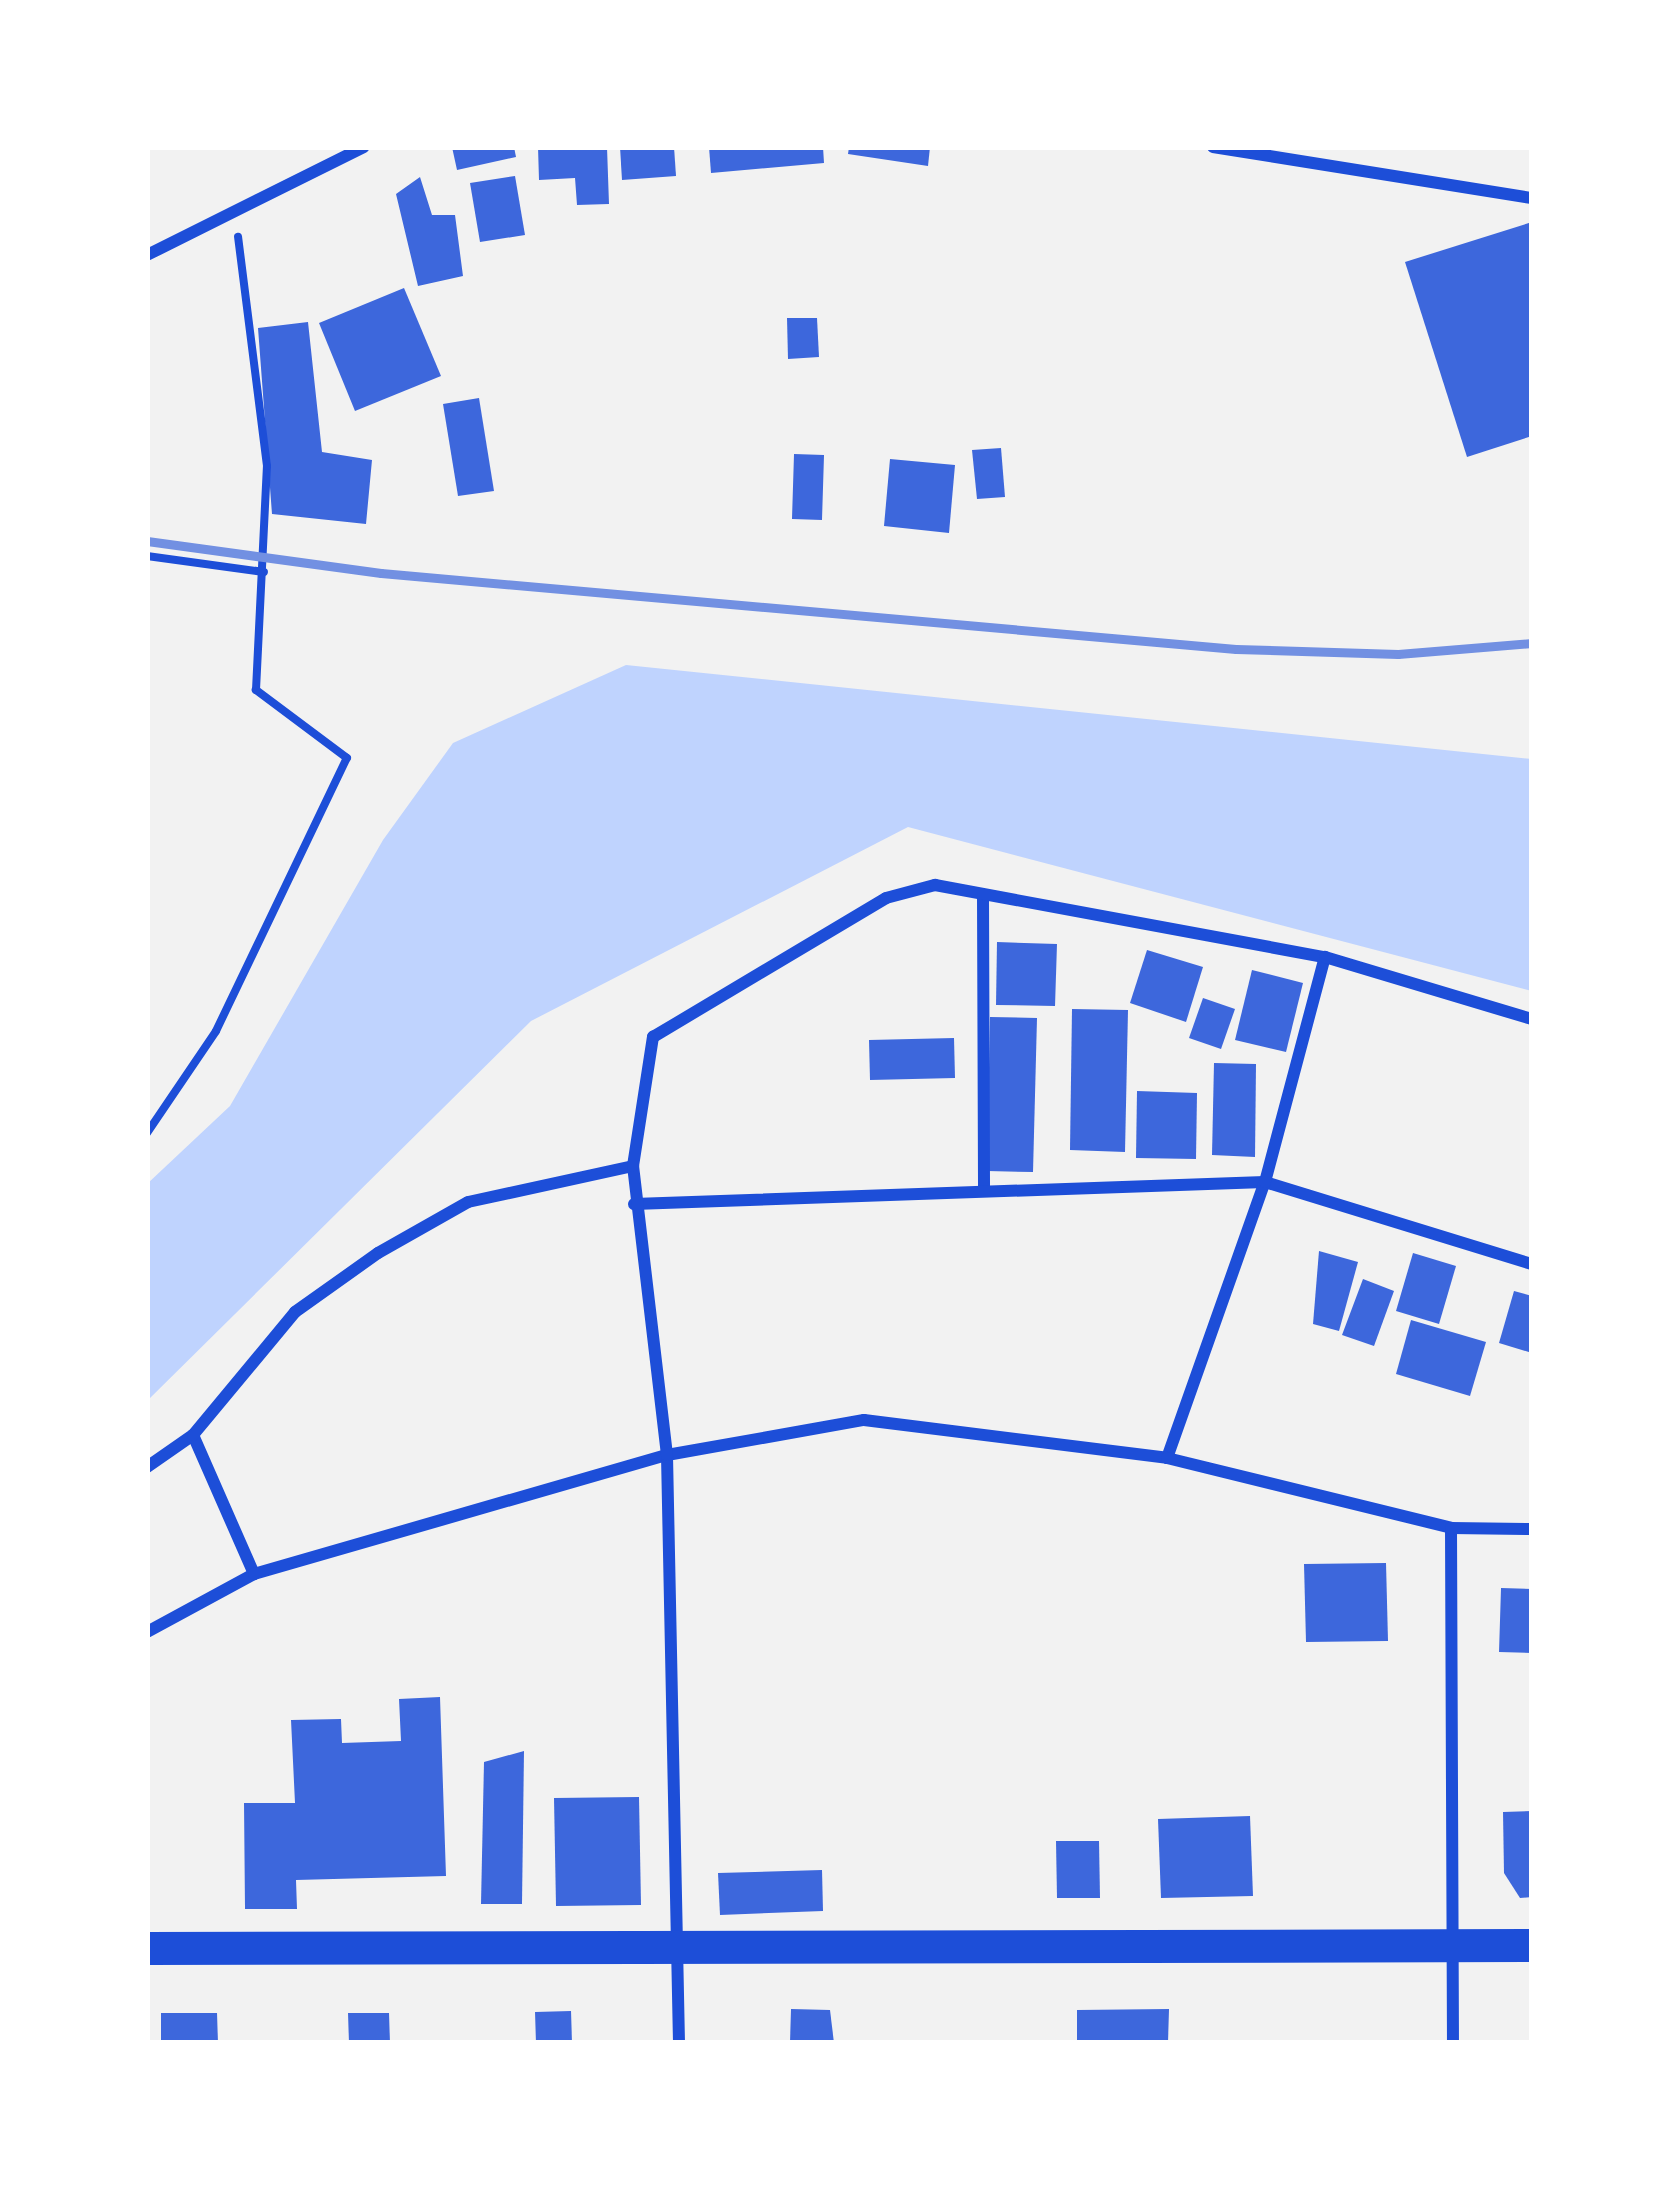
<!DOCTYPE html>
<style>
body{margin:0}
#map{position:relative;width:1679px;height:2190px;overflow:hidden;background:#f2f2f2;font-family:Karla,sans-serif}
div>[style]{position:absolute}
.water>*{inset:0;background:#bfd3fe}
.building>*{inset:0;background:#3d67dc}
.path>*{height:8px;margin:-4px;padding:0 4px;transform-origin:4px;border-radius:4px;background:#1d4ed8}
.minor>*{height:12px;margin:-6px;padding:0 6px;transform-origin:6px;border-radius:6px;background:#1d4ed8}
.trunk>*{height:33px;margin:-16.5px;padding:0 16.5px;transform-origin:16.5px;border-radius:16.5px;background:#1d4ed8}
.rail>*{height:9px;margin:-4.5px;padding:0 4.5px;transform-origin:4.5px;border-radius:4.5px;background:#7290e2}
span{translate:-50% -50%;white-space:nowrap;text-align:center;line-height:1.15;-webkit-text-stroke:12px #fff;paint-order:stroke}
.frame{position:absolute;inset:0;border:150px solid #fff;pointer-events:none}
</style>
<div id="map">
<div class="water">
<i style="clip-path:polygon(626px 665px,1532px 759px,1532px 991px,908px 827px,531px 1021px,147px 1401px,147px 1184px,230px 1106px,383px 840px,453px 743px)"></i>
</div>
<div class="building">
<i style="clip-path:polygon(452px 147px,514px 147px,516px 157px,457px 170px)"></i>
<i style="clip-path:polygon(538px 147px,607px 147px,609px 204px,577px 205px,575px 178px,539px 180px)"></i>
<i style="clip-path:polygon(620px 147px,674px 147px,676px 176px,622px 180px)"></i>
<i style="clip-path:polygon(709px 147px,823px 147px,824px 163px,711px 173px)"></i>
<i style="clip-path:polygon(849px 147px,930px 147px,928px 166px,848px 154px)"></i>
<i style="clip-path:polygon(515px 176px,525px 235px,480px 242px,470px 183px)"></i>
<i style="clip-path:polygon(420px 177px,432px 215px,455px 215px,463px 276px,418px 286px,396px 194px)"></i>
<i style="clip-path:polygon(1532px 222px,1532px 436px,1467px 457px,1405px 262px)"></i>
<i style="clip-path:polygon(404px 288px,441px 376px,355px 411px,319px 323px)"></i>
<i style="clip-path:polygon(787px 318px,817px 318px,819px 357px,788px 359px)"></i>
<i style="clip-path:polygon(308px 322px,322px 452px,372px 460px,366px 524px,272px 514px,258px 328px)"></i>
<i style="clip-path:polygon(479px 398px,494px 491px,458px 496px,443px 404px)"></i>
<i style="clip-path:polygon(1001px 448px,1005px 497px,977px 499px,972px 450px)"></i>
<i style="clip-path:polygon(794px 454px,824px 455px,822px 520px,792px 519px)"></i>
<i style="clip-path:polygon(890px 459px,955px 465px,949px 533px,884px 526px)"></i>
<i style="clip-path:polygon(997px 942px,1057px 944px,1055px 1006px,996px 1005px)"></i>
<i style="clip-path:polygon(1147px 950px,1203px 967px,1186px 1022px,1130px 1003px)"></i>
<i style="clip-path:polygon(1252px 970px,1303px 983px,1286px 1052px,1235px 1040px)"></i>
<i style="clip-path:polygon(1203px 998px,1235px 1009px,1221px 1049px,1189px 1038px)"></i>
<i style="clip-path:polygon(1072px 1009px,1128px 1010px,1125px 1152px,1070px 1150px)"></i>
<i style="clip-path:polygon(990px 1017px,1037px 1018px,1033px 1172px,987px 1171px)"></i>
<i style="clip-path:polygon(954px 1038px,955px 1078px,870px 1080px,869px 1040px)"></i>
<i style="clip-path:polygon(1214px 1063px,1256px 1064px,1255px 1157px,1212px 1155px)"></i>
<i style="clip-path:polygon(1137px 1091px,1197px 1093px,1196px 1159px,1136px 1158px)"></i>
<i style="clip-path:polygon(1319px 1251px,1358px 1262px,1339px 1331px,1313px 1324px)"></i>
<i style="clip-path:polygon(1413px 1253px,1456px 1266px,1439px 1324px,1396px 1311px)"></i>
<i style="clip-path:polygon(1363px 1279px,1394px 1291px,1374px 1346px,1342px 1335px)"></i>
<i style="clip-path:polygon(1514px 1291px,1532px 1296px,1532px 1353px,1499px 1343px)"></i>
<i style="clip-path:polygon(1411px 1320px,1486px 1342px,1470px 1396px,1396px 1374px)"></i>
<i style="clip-path:polygon(1386px 1563px,1388px 1641px,1306px 1642px,1304px 1564px)"></i>
<i style="clip-path:polygon(1501px 1588px,1532px 1589px,1532px 1653px,1499px 1652px)"></i>
<i style="clip-path:polygon(440px 1697px,446px 1876px,296px 1880px,297px 1909px,245px 1909px,244px 1803px,295px 1803px,291px 1720px,341px 1719px,342px 1743px,401px 1741px,399px 1699px)"></i>
<i style="clip-path:polygon(524px 1751px,522px 1904px,481px 1904px,484px 1762px)"></i>
<i style="clip-path:polygon(639px 1797px,641px 1905px,556px 1906px,554px 1798px)"></i>
<i style="clip-path:polygon(1532px 1811px,1532px 1897px,1520px 1898px,1504px 1873px,1503px 1812px)"></i>
<i style="clip-path:polygon(1250px 1816px,1253px 1896px,1161px 1898px,1158px 1819px)"></i>
<i style="clip-path:polygon(1056px 1841px,1099px 1841px,1100px 1898px,1057px 1898px)"></i>
<i style="clip-path:polygon(822px 1870px,823px 1911px,720px 1915px,718px 1873px)"></i>
<i style="clip-path:polygon(791px 2009px,830px 2010px,834px 2043px,790px 2043px)"></i>
<i style="clip-path:polygon(1169px 2009px,1168px 2043px,1077px 2043px,1077px 2010px)"></i>
<i style="clip-path:polygon(571px 2011px,572px 2043px,536px 2043px,535px 2012px)"></i>
<i style="clip-path:polygon(161px 2013px,217px 2013px,218px 2043px,161px 2043px)"></i>
<i style="clip-path:polygon(348px 2013px,389px 2013px,390px 2043px,349px 2043px)"></i>
</div>
<div class="path">
<i style="left:147px;top:556px;width:118px;rotate:7.8deg"></i>
<i style="left:147px;top:1133px;width:123px;rotate:-55.9deg"></i>
<i style="left:216px;top:1031px;width:303px;rotate:-64.4deg"></i>
<i style="left:347px;top:758px;width:114px;rotate:-143.2deg"></i>
<i style="left:256px;top:690px;width:224px;rotate:-87.2deg"></i>
<i style="left:267px;top:466px;width:231px;rotate:-97.2deg"></i>
</div>
<div class="minor">
<i style="left:1213px;top:147px;width:323px;rotate:9.1deg"></i>
<i style="left:147px;top:255px;width:242px;rotate:-26.5deg"></i>
<i style="left:983px;top:896px;width:291px;rotate:89.8deg"></i>
<i style="left:634px;top:1204px;width:631px;rotate:-2deg"></i>
<i style="left:1265px;top:1182px;width:279px;rotate:17.1deg"></i>
<i style="left:193px;top:1435px;width:152px;rotate:66.3deg"></i>
<i style="left:1167px;top:1458px;width:293px;rotate:-70.5deg"></i>
<i style="left:1265px;top:1182px;width:233px;rotate:-75.1deg"></i>
<i style="left:147px;top:1467px;width:56px;rotate:-34.8deg"></i>
<i style="left:193px;top:1435px;width:160px;rotate:-50.3deg"></i>
<i style="left:295px;top:1312px;width:102px;rotate:-35.4deg"></i>
<i style="left:378px;top:1253px;width:103px;rotate:-29.5deg"></i>
<i style="left:468px;top:1202px;width:169px;rotate:-12.3deg"></i>
<i style="left:1451px;top:1528px;width:515px;rotate:89.78deg"></i>
<i style="left:147px;top:1632px;width:122px;rotate:-28.5deg"></i>
<i style="left:254px;top:1574px;width:430px;rotate:-16.1deg"></i>
<i style="left:667px;top:1455px;width:200px;rotate:-10.1deg"></i>
<i style="left:864px;top:1420px;width:305px;rotate:7.1deg"></i>
<i style="left:1167px;top:1458px;width:292px;rotate:13.8deg"></i>
<i style="left:1451px;top:1528px;width:81px;rotate:0.7deg"></i>
<i style="left:679px;top:2043px;width:588px;rotate:-91.17deg"></i>
<i style="left:667px;top:1455px;width:291px;rotate:-96.7deg"></i>
<i style="left:633px;top:1166px;width:131px;rotate:-81.2deg"></i>
<i style="left:653px;top:1037px;width:271px;rotate:-30.8deg"></i>
<i style="left:886px;top:898px;width:51px;rotate:-14.9deg"></i>
<i style="left:935px;top:885px;width:397px;rotate:10.5deg"></i>
<i style="left:1325px;top:957px;width:216px;rotate:16.7deg"></i>
</div>
<div class="trunk">
<i style="left:147px;top:1948px;width:1385px;rotate:-0.12deg"></i>
</div>
<div class="rail">
<i style="left:147px;top:541px;width:236px;rotate:7.8deg"></i>
<i style="left:381px;top:573px;width:858px;rotate:5.08deg"></i>
<i style="left:1236px;top:649px;width:162px;rotate:1.8deg"></i>
<i style="left:1398px;top:654px;width:134px;rotate:-4.7deg"></i>
</div>
<div class="frame"></div>
</div>
